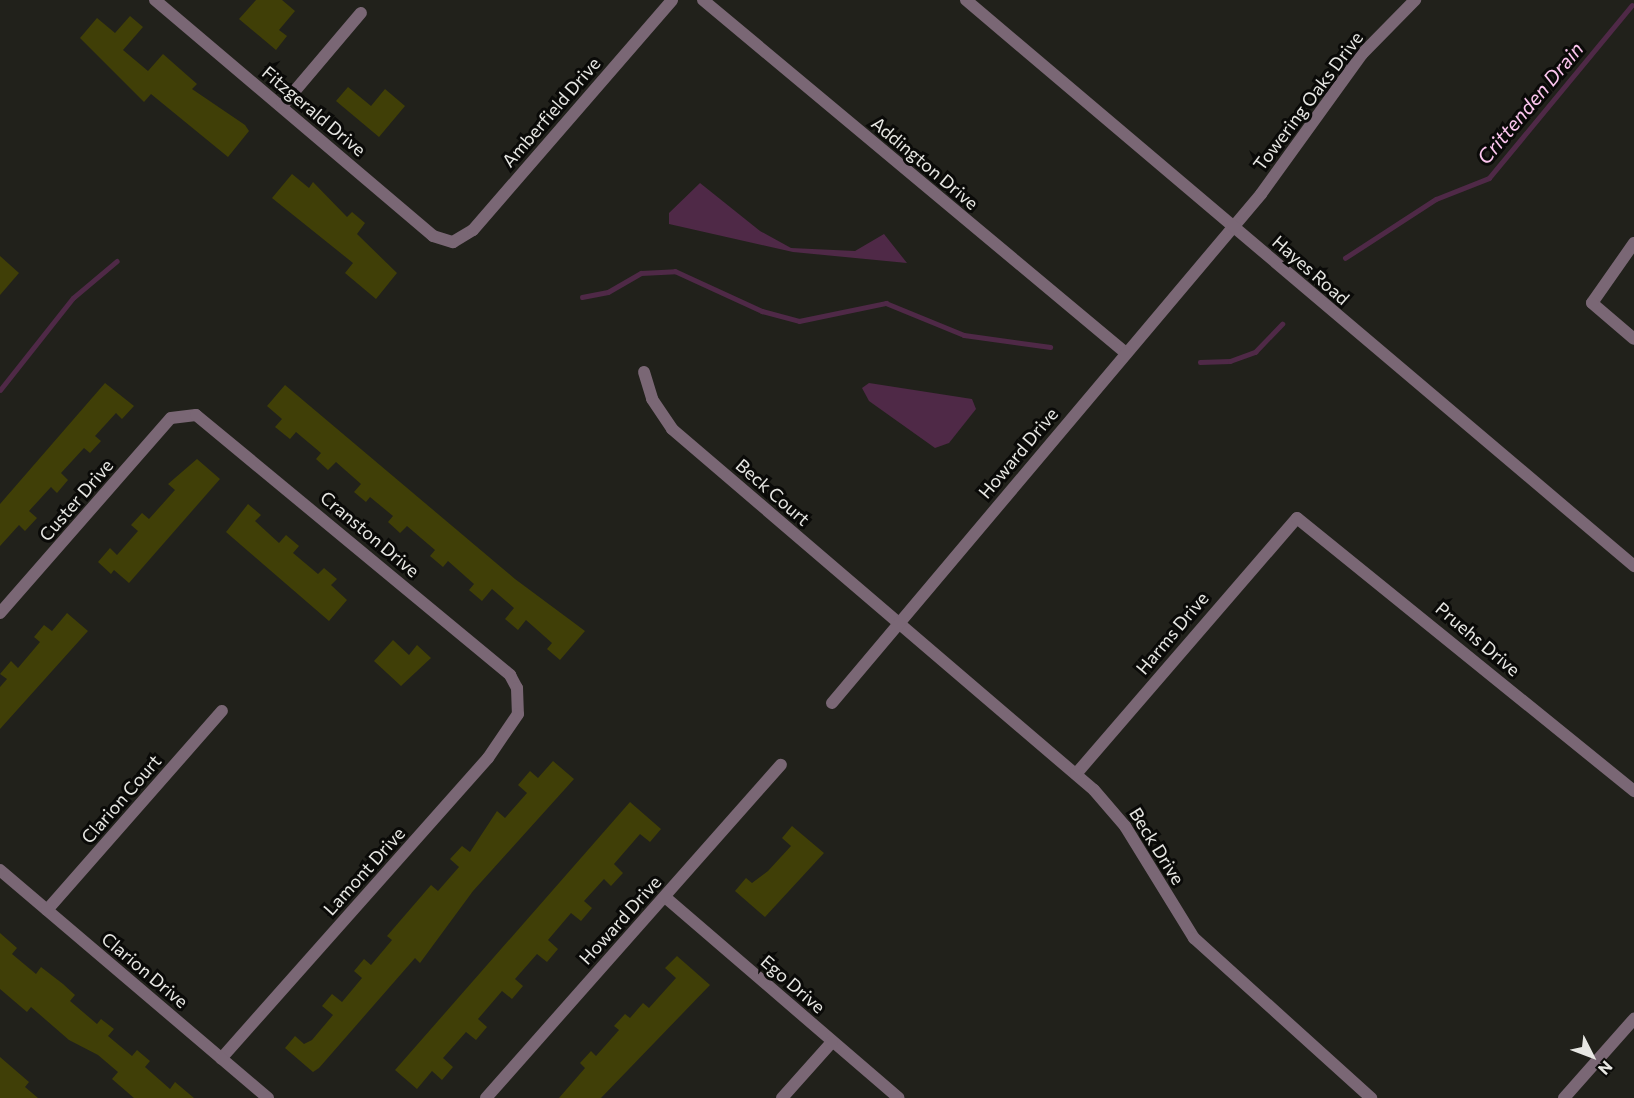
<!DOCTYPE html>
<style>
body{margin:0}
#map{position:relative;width:1634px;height:1098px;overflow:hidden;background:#21211b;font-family:Commissioner,sans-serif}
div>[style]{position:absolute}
.water>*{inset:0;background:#4f2947}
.stream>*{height:4.5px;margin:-2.25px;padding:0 2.25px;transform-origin:2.25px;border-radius:2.25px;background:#4f2947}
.building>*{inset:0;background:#403f07}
.minor>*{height:12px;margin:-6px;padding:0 6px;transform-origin:6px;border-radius:6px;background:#7a6775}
.tertiary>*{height:12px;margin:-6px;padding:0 6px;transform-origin:6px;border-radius:6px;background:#7a6775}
span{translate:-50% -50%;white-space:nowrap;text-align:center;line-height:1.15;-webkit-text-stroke:6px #0a0a08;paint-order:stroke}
.street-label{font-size:18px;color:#e7e7e3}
.water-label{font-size:20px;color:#fdc6ef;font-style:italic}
.north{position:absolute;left:1562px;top:1026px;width:60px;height:60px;-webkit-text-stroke:4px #0a0a08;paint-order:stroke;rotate:132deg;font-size:16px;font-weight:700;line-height:24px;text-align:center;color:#e7e7e3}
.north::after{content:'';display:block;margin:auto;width:21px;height:27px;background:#e7e7e3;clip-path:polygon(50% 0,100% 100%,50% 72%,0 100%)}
</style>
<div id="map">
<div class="water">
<i style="clip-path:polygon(700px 183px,760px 231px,791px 248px,855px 251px,884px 234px,907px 263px,793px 252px,669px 224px,669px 213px)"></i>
<i style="clip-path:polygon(869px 383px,972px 399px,976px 409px,949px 443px,935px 448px,869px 401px,862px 388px)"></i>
</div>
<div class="stream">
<i style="left:1345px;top:258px;width:108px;rotate:-33deg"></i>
<i style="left:1436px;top:199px;width:57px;rotate:-21.6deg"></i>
<i style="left:1489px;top:178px;width:224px;rotate:-50.4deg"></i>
<i style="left:582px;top:297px;width:26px;rotate:-11deg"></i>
<i style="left:608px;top:292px;width:38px;rotate:-30deg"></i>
<i style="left:641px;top:273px;width:34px;rotate:-3deg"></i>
<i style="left:675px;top:271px;width:96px;rotate:24.7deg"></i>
<i style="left:762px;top:311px;width:38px;rotate:15deg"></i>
<i style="left:799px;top:321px;width:89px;rotate:-11.7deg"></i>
<i style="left:886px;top:303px;width:84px;rotate:22.3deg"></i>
<i style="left:964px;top:335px;width:87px;rotate:7.9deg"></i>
<i style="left:1200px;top:362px;width:30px;rotate:-2deg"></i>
<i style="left:1230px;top:361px;width:27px;rotate:-20deg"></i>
<i style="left:1255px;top:352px;width:39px;rotate:-46deg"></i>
<i style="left:0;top:390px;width:117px;rotate:-51.6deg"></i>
<i style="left:73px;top:298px;width:57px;rotate:-40.1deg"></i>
</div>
<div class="building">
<i style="clip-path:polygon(256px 0,282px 0,295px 11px,279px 30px,287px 36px,276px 50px,239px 19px)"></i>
<i style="clip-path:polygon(130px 16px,143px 27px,123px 50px,148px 71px,163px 54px,197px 84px,192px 89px,245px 125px,249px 131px,228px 157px,151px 94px,144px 102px,80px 38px,97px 18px,115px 33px)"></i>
<i style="clip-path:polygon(348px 87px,371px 106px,385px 89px,405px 106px,379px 137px,336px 101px)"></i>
<i style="clip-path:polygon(292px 174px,309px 188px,313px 182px,347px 217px,352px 212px,365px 223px,357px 234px,397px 273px,376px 299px,345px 273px,353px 263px,272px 198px)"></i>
<i style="clip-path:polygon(0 256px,19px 273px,0 295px)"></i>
<i style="clip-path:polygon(105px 383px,134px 406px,122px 419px,116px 413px,95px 436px,101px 441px,90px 453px,84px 448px,61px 473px,68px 480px,57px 493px,51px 487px,29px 511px,37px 518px,25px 531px,19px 525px,0 546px,0 504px)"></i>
<i style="clip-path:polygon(285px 385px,515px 579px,585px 631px,560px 660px,547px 649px,552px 643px,526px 620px,518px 630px,505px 619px,514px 608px,492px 589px,482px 601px,469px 590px,474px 584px,448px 561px,443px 567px,430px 556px,435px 550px,407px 526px,400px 533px,388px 522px,393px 516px,370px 497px,366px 502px,354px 492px,361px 484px,336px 462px,328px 470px,316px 459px,321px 453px,296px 432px,290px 439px,275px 427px,282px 419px,267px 406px)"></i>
<i style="clip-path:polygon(197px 459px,220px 479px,129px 583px,114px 570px,111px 574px,98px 562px,110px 548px,117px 555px,138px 531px,131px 525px,142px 513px,149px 519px,175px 490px,168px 484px)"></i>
<i style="clip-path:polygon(248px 504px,261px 515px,255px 521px,279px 543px,286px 535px,299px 546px,293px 553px,318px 574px,324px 568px,337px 579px,331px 585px,347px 600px,329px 621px,226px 532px)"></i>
<i style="clip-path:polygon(67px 613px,88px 631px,0 729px,0 687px,7px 679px,0 674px,11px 661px,18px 668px,40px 642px,34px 637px,44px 625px,52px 631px)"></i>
<i style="clip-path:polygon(393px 640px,409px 655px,417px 645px,431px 658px,401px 686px,374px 661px)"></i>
<i style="clip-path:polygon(553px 761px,574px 779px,473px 891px,420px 963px,415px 958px,319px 1068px,313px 1072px,285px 1048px,295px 1036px,304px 1044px,312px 1040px,333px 1015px,322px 1006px,332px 994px,342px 1002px,362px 978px,354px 971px,364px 959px,371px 965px,392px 940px,387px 936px,431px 885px,438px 891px,459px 867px,450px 859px,462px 846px,470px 852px,497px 811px,505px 818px,527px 793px,518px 785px,530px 771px,538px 778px)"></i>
<i style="clip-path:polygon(630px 802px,661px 829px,650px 842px,640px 834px,614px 864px,623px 873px,611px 886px,604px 879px,584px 901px,592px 908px,581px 921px,571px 913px,548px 940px,558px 949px,547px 962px,537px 954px,515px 979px,523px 986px,512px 999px,502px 991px,478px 1019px,487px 1027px,476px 1040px,466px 1032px,443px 1058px,453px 1067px,442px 1080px,432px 1071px,417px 1089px,395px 1070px)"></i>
<i style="clip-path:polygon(792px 826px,824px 853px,765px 917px,735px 891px,746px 878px,752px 883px,768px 871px,791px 846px,782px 838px)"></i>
<i style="clip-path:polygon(0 933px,17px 948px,12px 954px,36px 974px,41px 967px,63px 984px,75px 995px,70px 1001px,97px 1024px,101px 1019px,114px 1029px,108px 1036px,132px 1056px,137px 1050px,150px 1061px,145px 1067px,170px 1089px,175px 1082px,194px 1098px,134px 1098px,112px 1079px,118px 1072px,98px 1055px,69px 1040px,31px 1007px,27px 1012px,0 989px)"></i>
<i style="clip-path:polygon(677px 956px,710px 985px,601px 1098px,559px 1098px,585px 1068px,580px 1063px,591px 1051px,596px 1056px,619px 1030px,614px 1026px,625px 1014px,630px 1018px,643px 1003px,649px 1008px,676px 978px,665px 968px)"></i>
<i style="clip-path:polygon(0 1057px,29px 1082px,25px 1087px,38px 1098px,0 1098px)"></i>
</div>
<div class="minor">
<i style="left:155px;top:0;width:365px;rotate:40.3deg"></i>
<i style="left:433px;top:236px;width:21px;rotate:17deg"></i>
<i style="left:453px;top:242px;width:23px;rotate:-31deg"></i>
<i style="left:473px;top:230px;width:304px;rotate:-49.1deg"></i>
<i style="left:703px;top:0;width:551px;rotate:39.85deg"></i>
<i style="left:282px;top:106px;width:122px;rotate:-49.7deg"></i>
<i style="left:1634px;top:243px;width:73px;rotate:125deg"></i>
<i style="left:1592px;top:303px;width:55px;rotate:40.6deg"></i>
<i style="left:644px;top:372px;width:28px;rotate:73deg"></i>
<i style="left:652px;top:399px;width:36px;rotate:56deg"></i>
<i style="left:672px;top:429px;width:555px;rotate:40.55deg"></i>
<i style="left:1094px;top:790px;width:48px;rotate:49.3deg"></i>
<i style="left:1125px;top:826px;width:132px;rotate:58.4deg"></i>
<i style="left:1194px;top:938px;width:239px;rotate:42.1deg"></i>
<i style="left:0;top:613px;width:259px;rotate:-48.8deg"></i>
<i style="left:171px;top:418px;width:25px;rotate:-7deg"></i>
<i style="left:196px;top:415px;width:408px;rotate:39.6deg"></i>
<i style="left:510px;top:675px;width:15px;rotate:62deg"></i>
<i style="left:517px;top:688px;width:26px;rotate:88deg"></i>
<i style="left:518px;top:714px;width:53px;rotate:124.3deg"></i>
<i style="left:488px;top:758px;width:402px;rotate:131.6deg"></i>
<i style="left:832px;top:703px;width:666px;rotate:-49.87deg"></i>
<i style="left:1261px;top:194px;width:173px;rotate:-54.2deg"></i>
<i style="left:1362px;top:54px;width:76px;rotate:-45.5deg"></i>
<i style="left:1076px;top:774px;width:338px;rotate:-49.2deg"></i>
<i style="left:1297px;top:518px;width:434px;rotate:39deg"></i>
<i style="left:0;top:870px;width:352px;rotate:40.4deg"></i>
<i style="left:665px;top:897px;width:308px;rotate:40.7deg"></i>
<i style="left:47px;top:910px;width:265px;rotate:-48.7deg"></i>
<i style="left:486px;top:1098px;width:445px;rotate:-48.5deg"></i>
<i style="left:782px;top:1098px;width:75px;rotate:-48.2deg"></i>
<i style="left:1564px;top:1098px;width:106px;rotate:-48.5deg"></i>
</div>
<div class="tertiary">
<i style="left:966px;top:0;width:876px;rotate:40.27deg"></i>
</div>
<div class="street-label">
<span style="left:1308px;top:101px;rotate:-53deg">Towering Oaks Drive</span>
<span style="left:314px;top:111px;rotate:40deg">Fitzgerald Drive</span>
<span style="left:551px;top:112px;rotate:-49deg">Amberfield Drive</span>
<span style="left:925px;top:163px;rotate:40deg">Addington Drive</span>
<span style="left:1311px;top:270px;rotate:41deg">Hayes Road</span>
<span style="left:1018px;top:453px;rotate:-50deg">Howard Drive</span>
<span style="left:773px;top:492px;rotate:41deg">Beck Court</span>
<span style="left:76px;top:500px;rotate:-49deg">Custer Drive</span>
<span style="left:370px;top:534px;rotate:40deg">Cranston Drive</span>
<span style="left:1172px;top:633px;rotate:-50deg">Harms Drive</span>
<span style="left:1478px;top:639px;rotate:40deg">Pruehs Drive</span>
<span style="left:121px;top:799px;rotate:-49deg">Clarion Court</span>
<span style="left:1157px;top:846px;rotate:58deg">Beck Drive</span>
<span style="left:364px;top:871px;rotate:-48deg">Lamont Drive</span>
<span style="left:620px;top:920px;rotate:-48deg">Howard Drive</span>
<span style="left:145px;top:970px;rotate:40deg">Clarion Drive</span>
<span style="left:793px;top:984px;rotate:41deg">Ego Drive</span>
</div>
<div class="water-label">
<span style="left:1530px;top:103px;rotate:-50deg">Crittenden Drain</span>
</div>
<div class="north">N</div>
</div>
